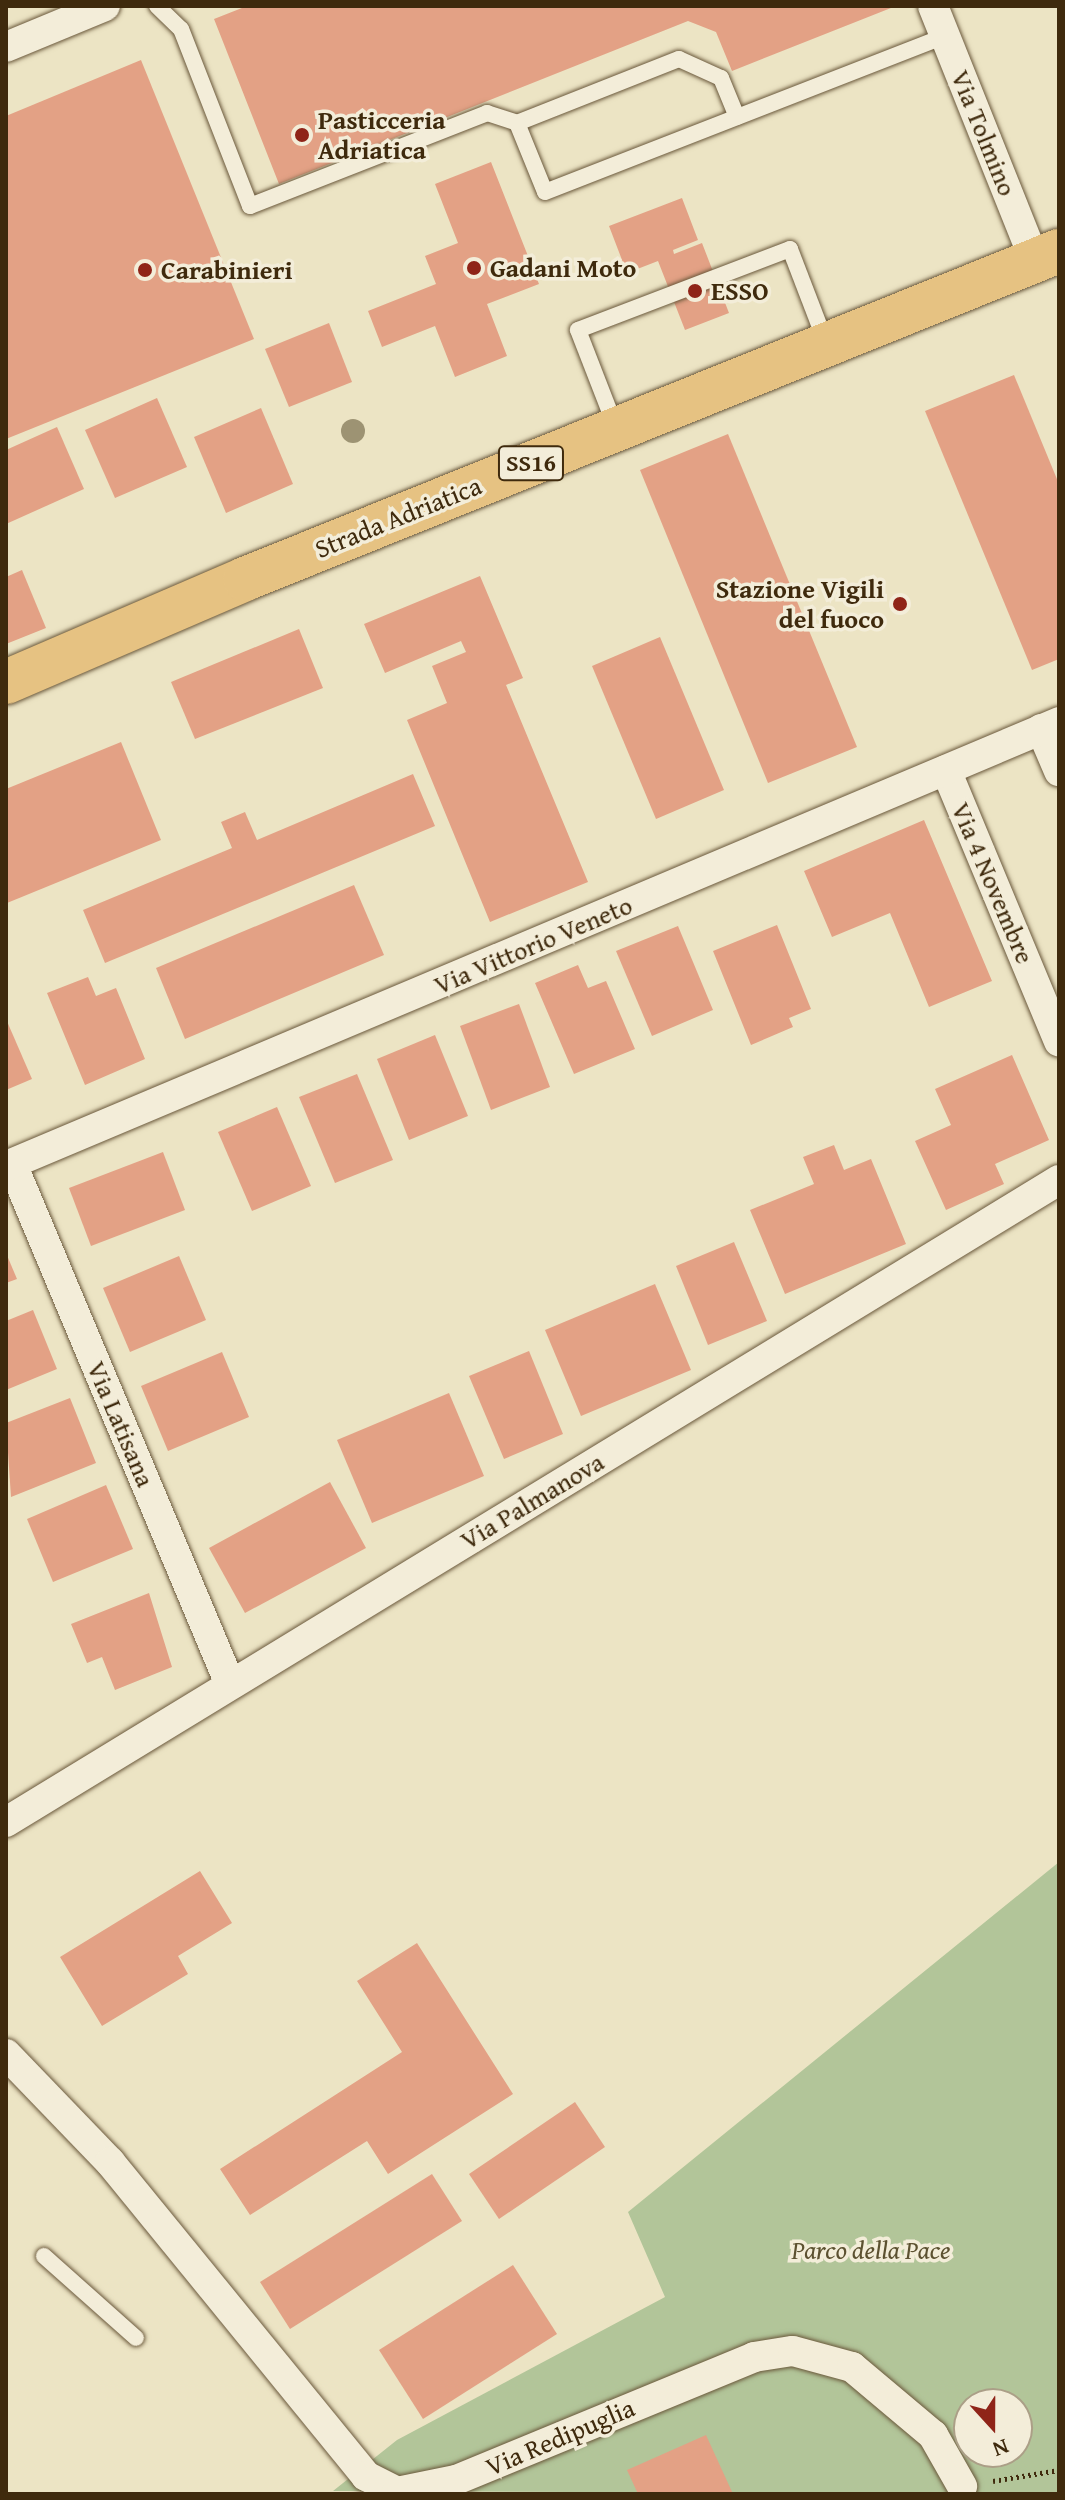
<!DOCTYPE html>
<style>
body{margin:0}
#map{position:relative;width:1065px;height:2500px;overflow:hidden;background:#ece4c4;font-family:"Gentium Book Plus",serif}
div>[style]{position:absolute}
.green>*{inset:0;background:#b2c599}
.building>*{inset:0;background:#e3a185}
.path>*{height:5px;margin-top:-2.5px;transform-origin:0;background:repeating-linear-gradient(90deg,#3f2a0d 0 2px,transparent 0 6px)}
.roads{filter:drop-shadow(0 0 2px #6a583b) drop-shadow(0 0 2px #6a583b)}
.service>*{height:16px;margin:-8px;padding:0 8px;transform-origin:8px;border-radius:8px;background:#f3edd9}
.minor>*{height:30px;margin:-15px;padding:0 15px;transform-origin:15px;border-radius:15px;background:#f3edd9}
.primary>*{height:44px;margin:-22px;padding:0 22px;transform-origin:22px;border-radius:22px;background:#e6c282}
.trees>*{width:24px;height:24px;margin:-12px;border-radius:50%;background:#9d9373}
.dots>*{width:22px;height:22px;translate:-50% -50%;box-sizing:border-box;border:4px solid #f3edd9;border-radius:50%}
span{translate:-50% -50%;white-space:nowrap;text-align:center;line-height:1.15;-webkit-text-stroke:7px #f3edd9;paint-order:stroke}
.shield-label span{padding:2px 6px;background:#f3edd9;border:2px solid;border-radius:6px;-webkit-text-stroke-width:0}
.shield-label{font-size:24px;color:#3f2a0d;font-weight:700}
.poi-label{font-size:26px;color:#3f2a0d;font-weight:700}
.left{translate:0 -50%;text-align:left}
.right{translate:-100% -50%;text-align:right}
.street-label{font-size:26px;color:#3f2a0d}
.park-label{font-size:26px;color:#5c5130;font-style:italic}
.frame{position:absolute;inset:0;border:8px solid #3f2a0d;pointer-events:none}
.north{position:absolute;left:953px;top:2388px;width:80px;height:80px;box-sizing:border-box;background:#f3edd9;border:2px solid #ab9f87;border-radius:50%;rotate:159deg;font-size:22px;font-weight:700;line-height:32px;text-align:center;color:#3f2a0d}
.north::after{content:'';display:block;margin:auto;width:28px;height:36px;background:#8f2418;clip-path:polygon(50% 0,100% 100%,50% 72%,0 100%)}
</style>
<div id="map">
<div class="green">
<i style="clip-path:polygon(evenodd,1059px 1862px,1059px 2494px,333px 2491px,397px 2440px,665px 2297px,628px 2212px,1059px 1862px,969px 2404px,1017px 2404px,1017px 2452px,969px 2452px,969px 2404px)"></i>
</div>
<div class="building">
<i style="clip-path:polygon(247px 6px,896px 6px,732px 71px,716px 32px,688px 21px,279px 184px,214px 19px)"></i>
<i style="clip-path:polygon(141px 60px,254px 339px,6px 439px,6px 116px)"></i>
<i style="clip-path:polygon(491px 162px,539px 284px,487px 304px,507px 356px,455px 377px,435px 326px,382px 347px,368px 311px,436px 284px,425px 256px,458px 243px,435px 184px)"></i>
<i style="clip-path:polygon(682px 198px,698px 240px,673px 250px,674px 254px,702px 243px,729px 313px,685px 330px,658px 261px,627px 273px,609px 226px)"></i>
<i style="clip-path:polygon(329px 323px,352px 382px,289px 407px,265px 349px)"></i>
<i style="clip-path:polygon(1014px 375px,1059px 484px,1059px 659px,1032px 670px,925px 411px)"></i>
<i style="clip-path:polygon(157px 398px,187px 467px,115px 498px,85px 430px)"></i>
<i style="clip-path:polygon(261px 408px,293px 484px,226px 513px,194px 437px)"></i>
<i style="clip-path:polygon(57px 427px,84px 489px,6px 524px,6px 450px)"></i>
<i style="clip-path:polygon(728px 434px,857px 747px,768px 783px,640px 470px)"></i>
<i style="clip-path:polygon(22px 570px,46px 628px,6px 644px,6px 577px)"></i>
<i style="clip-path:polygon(480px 576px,523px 678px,506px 685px,588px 882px,490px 922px,407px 720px,447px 703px,432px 666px,466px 652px,461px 641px,385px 673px,364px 624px)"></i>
<i style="clip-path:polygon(299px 629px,323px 688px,195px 739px,171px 682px)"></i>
<i style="clip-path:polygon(660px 637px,724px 790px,656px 819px,592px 666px)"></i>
<i style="clip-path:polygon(121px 742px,161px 840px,7px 903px,6px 789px)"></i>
<i style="clip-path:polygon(413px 774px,435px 826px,105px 963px,83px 910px,232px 848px,221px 822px,245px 812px,257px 840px)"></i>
<i style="clip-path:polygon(924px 820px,992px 981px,929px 1007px,890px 913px,832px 937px,804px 871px)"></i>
<i style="clip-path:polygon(354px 885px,384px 955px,185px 1039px,156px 968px)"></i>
<i style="clip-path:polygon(777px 925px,811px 1009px,789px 1018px,793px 1027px,751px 1045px,713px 951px)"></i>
<i style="clip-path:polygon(678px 926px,713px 1010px,652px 1036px,616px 951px)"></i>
<i style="clip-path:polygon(578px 965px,588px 988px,606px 981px,635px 1049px,574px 1074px,535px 983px)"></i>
<i style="clip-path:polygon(88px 977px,96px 996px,116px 988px,145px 1059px,85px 1085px,47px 993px)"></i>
<i style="clip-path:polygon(519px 1004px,550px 1087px,491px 1110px,460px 1026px)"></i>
<i style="clip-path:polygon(6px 1019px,32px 1079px,6px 1090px)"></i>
<i style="clip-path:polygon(435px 1035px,468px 1116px,409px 1140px,377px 1059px)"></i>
<i style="clip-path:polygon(1012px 1055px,1049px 1140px,995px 1164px,1004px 1184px,946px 1210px,915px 1141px,951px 1125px,935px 1089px)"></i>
<i style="clip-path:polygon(357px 1074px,393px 1160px,335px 1183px,299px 1097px)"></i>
<i style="clip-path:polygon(277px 1107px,311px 1186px,252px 1211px,218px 1132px)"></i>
<i style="clip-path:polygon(834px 1145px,844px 1170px,871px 1159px,906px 1244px,785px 1294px,750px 1210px,814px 1184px,803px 1157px)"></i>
<i style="clip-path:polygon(163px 1152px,185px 1210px,91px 1246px,69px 1188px)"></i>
<i style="clip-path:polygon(734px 1242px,767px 1321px,708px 1345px,676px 1266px)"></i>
<i style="clip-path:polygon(6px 1253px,17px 1279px,6px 1283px)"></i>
<i style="clip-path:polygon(179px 1256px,206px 1320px,130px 1352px,103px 1288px)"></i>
<i style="clip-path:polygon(655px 1284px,691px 1370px,581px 1416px,545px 1330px)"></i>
<i style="clip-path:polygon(33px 1310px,57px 1369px,6px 1390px,6px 1321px)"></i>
<i style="clip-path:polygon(529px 1351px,563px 1434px,504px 1459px,469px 1376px)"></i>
<i style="clip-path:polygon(222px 1352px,249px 1417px,168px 1451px,141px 1386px)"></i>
<i style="clip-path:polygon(449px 1393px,484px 1476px,372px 1523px,337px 1440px)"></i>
<i style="clip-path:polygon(70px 1398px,96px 1463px,11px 1497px,6px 1423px)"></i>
<i style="clip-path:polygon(330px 1482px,366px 1548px,245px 1613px,209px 1548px)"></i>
<i style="clip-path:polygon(106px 1485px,133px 1549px,53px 1582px,27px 1519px)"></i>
<i style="clip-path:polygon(149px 1593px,172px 1667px,115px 1690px,102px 1657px,87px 1663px,71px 1624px)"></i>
<i style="clip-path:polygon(200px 1871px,232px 1923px,178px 1956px,188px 1974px,102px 2026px,60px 1957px)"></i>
<i style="clip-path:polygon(417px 1943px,513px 2094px,388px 2174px,367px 2141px,250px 2215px,220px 2169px,402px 2052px,357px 1981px)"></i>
<i style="clip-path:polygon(575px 2102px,605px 2147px,499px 2219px,469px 2174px)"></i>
<i style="clip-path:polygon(432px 2174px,462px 2221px,290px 2329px,260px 2282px)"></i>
<i style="clip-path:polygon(513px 2265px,557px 2334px,423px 2419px,379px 2350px)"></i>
<i style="clip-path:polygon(706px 2435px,733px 2494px,638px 2494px,627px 2470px)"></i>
</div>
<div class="path">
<i style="left:993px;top:2481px;width:67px;rotate:-9.5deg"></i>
</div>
<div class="roads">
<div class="service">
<i style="left:157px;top:6px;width:33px;rotate:44deg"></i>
<i style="left:181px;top:29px;width:190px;rotate:68.7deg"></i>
<i style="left:250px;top:206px;width:255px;rotate:-21.4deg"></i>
<i style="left:487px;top:113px;width:32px;rotate:18deg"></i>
<i style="left:517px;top:123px;width:174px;rotate:-21.6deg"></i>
<i style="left:679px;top:59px;width:46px;rotate:24.3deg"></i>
<i style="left:721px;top:78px;width:42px;rotate:67.7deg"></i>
<i style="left:517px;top:123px;width:74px;rotate:67.9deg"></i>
<i style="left:545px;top:192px;width:429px;rotate:-21.3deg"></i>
<i style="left:616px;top:428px;width:105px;rotate:-111.2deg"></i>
<i style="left:578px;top:330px;width:227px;rotate:-20.9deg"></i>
<i style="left:790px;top:249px;width:101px;rotate:69deg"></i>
<i style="left:44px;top:2256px;width:123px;rotate:41.7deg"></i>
</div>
<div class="minor">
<i style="left:933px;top:6px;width:275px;rotate:68.2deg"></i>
<i style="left:6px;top:47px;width:107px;rotate:-22.5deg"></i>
<i style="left:1041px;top:729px;width:46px;rotate:66.8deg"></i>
<i style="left:946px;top:770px;width:294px;rotate:67.4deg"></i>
<i style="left:12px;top:1164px;width:564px;rotate:67.26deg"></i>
<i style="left:6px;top:1166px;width:1143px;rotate:-22.86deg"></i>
<i style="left:6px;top:1822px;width:1233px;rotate:-31.37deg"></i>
<i style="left:6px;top:2054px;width:150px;rotate:46.1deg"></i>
<i style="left:110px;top:2162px;width:405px;rotate:50.8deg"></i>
<i style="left:366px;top:2476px;width:35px;rotate:27deg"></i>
<i style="left:397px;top:2492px;width:60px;rotate:-11.5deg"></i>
<i style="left:456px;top:2480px;width:322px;rotate:-22.4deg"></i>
<i style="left:754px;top:2357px;width:39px;rotate:-9deg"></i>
<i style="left:793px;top:2351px;width:61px;rotate:15.2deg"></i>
<i style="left:852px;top:2367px;width:106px;rotate:40deg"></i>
<i style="left:933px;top:2435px;width:59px;rotate:60.4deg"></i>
</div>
<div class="primary">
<i style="left:6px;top:682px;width:260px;rotate:-23.3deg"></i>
<i style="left:245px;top:579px;width:878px;rotate:-21.95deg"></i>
</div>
</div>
<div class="trees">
<i style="left:353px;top:431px"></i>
</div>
<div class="dots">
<i style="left:302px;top:135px;background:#8f2418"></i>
<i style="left:474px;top:268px;background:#8f2418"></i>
<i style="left:145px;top:270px;background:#8f2418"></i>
<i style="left:695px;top:291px;background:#8f2418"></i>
<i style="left:900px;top:604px;background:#8f2418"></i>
</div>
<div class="shield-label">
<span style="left:531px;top:463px">SS16</span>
</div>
<div class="poi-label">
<span class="left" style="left:318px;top:135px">Pasticceria<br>Adriatica</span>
<span class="left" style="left:490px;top:268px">Gadani Moto</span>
<span class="left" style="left:161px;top:270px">Carabinieri</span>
<span class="left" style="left:711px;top:291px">ESSO</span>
<span class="right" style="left:884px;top:604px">Stazione Vigili<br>del fuoco</span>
</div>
<div class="street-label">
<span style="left:984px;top:133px;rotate:68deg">Via Tolmino</span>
<span style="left:398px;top:517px;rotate:-22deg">Strada Adriatica</span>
<span style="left:993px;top:883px;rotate:67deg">Via 4 Novembre</span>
<span style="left:533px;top:945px;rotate:-23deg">Via Vittorio Veneto</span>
<span style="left:121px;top:1424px;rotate:67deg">Via Latisana</span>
<span style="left:532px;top:1501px;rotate:-31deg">Via Palmanova</span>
<span style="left:560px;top:2437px;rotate:-23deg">Via Redipuglia</span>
</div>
<div class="park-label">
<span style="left:871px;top:2250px">Parco della Pace</span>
</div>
<div class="frame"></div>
<div class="north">N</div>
</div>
